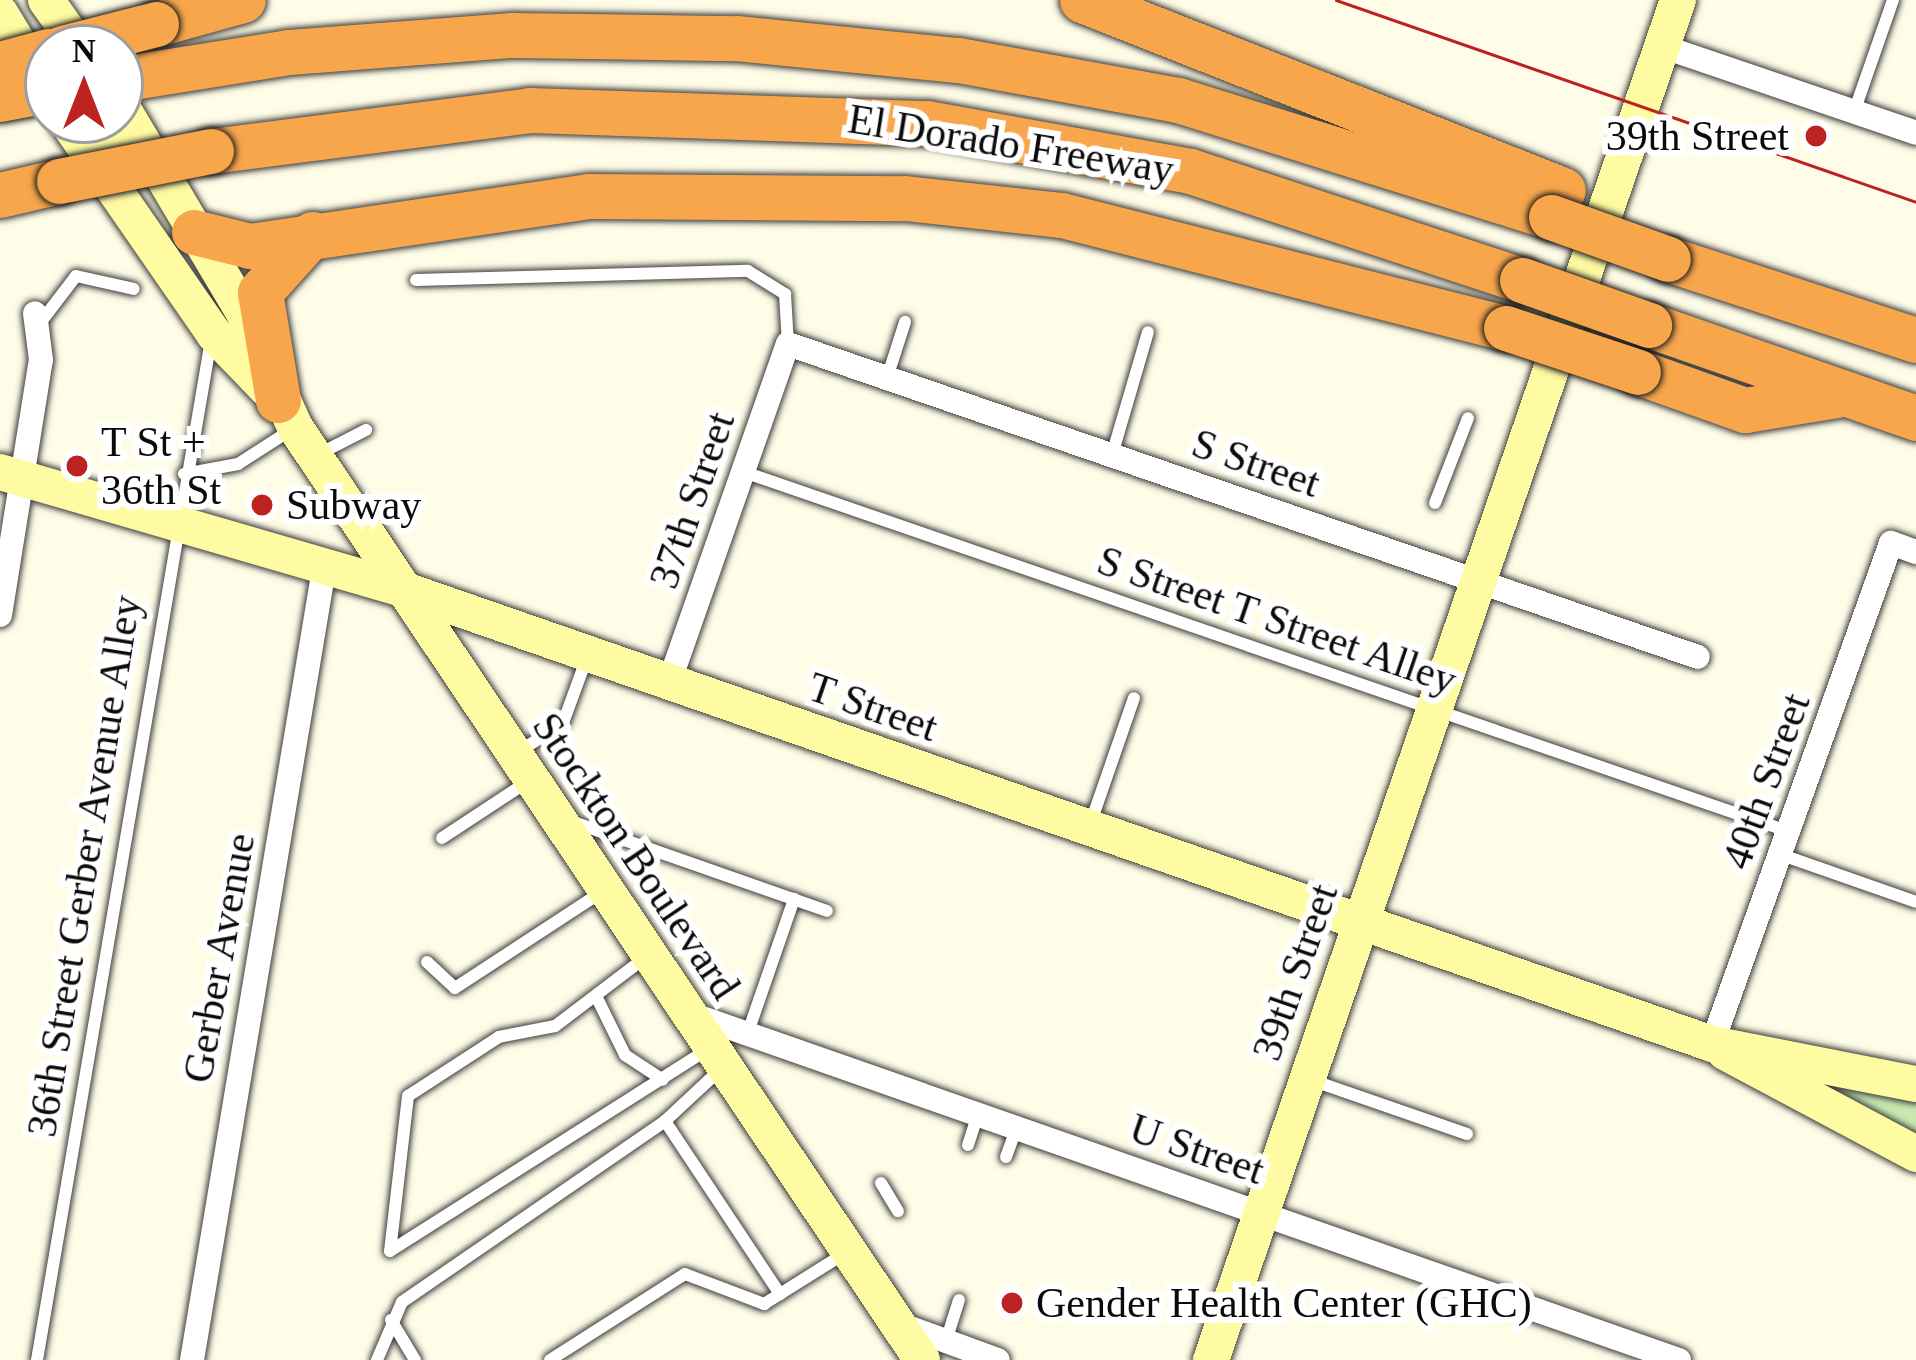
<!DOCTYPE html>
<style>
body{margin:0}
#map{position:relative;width:1916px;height:1360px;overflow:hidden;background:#fffce7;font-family:"Times New Roman",serif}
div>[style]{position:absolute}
.green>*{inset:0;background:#cae9b1}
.roads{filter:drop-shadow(0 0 3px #3d3d3d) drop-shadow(0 0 3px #3d3d3d)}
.lane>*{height:12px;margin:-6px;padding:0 6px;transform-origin:6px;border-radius:6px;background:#fff}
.street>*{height:24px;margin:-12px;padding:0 12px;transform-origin:12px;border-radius:12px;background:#fff}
.secondary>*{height:36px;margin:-18px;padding:0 18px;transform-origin:18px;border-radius:18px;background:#fffba2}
.highway>*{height:45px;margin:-22.5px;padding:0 22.5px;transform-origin:22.5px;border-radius:22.5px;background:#f8a64c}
.tram>*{height:3px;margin:-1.5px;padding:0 1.5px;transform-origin:1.5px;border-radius:1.5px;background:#bc2320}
.bridges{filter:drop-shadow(0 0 3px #1b1b1b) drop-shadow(0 0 3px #1b1b1b)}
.highway-bridge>*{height:45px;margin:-22.5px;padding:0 22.5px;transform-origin:22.5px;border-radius:22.5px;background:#f8a64c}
.dots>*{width:33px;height:33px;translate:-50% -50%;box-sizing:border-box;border:6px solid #fff;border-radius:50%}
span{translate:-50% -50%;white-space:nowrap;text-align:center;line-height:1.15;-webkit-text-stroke:12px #fff;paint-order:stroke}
.poi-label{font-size:42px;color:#0a0a0a}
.right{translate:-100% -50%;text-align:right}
.left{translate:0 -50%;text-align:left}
.street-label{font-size:42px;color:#0a0a0a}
.north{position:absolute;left:24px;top:24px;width:120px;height:120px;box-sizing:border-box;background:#fff;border:3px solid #9d9d9d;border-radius:50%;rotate:0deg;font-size:33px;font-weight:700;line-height:48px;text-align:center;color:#0a0a0a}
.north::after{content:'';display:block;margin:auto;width:42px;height:54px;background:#bc2320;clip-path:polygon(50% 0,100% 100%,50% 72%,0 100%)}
</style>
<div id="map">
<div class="green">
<i style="clip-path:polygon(1744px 1055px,1916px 1091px,1916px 1146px)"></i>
</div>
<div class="roads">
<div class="lane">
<i style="left:1854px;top:112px;width:119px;rotate:-70.8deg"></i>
<i style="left:416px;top:280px;width:332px;rotate:-1.6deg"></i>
<i style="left:748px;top:271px;width:44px;rotate:31.9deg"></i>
<i style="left:785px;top:294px;width:50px;rotate:86.6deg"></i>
<i style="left:40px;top:323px;width:59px;rotate:-52.5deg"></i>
<i style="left:76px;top:276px;width:59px;rotate:12.6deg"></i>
<i style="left:887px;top:378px;width:59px;rotate:-72.2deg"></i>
<i style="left:319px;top:454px;width:53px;rotate:-27.1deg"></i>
<i style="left:1112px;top:455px;width:128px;rotate:-73.7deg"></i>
<i style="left:744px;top:472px;width:1106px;rotate:18.99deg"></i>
<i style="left:184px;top:474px;width:55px;rotate:-10.5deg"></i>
<i style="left:238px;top:464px;width:67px;rotate:-32.7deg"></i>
<i style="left:1435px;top:503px;width:91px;rotate:-68.8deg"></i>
<i style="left:520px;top:751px;width:51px;rotate:-33.1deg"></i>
<i style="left:563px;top:723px;width:67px;rotate:-69.9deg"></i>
<i style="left:573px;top:822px;width:269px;rotate:19.3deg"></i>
<i style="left:1091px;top:822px;width:131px;rotate:-70.9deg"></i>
<i style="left:442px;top:838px;width:105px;rotate:-33.4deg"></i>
<i style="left:1782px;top:855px;width:142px;rotate:19.3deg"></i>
<i style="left:646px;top:957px;width:114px;rotate:142.8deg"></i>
<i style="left:555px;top:1026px;width:57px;rotate:168.9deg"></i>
<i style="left:499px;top:1037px;width:108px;rotate:147deg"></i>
<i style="left:408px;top:1096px;width:156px;rotate:96.6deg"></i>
<i style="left:390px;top:1251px;width:379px;rotate:-32.4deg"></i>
<i style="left:427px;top:962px;width:38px;rotate:43deg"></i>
<i style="left:455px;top:988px;width:177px;rotate:-33.2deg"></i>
<i style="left:596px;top:996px;width:66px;rotate:63.8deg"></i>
<i style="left:625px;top:1055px;width:45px;rotate:33.3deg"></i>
<i style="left:748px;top:1032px;width:141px;rotate:-70.9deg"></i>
<i style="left:723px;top:1067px;width:79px;rotate:137deg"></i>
<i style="left:665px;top:1121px;width:208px;rotate:56.4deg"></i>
<i style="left:1314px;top:1081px;width:162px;rotate:19.1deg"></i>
<i style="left:968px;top:1145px;width:33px;rotate:-72deg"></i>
<i style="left:1006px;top:1157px;width:30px;rotate:-70deg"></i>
<i style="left:881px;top:1183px;width:33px;rotate:59deg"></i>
<i style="left:391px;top:1320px;width:47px;rotate:59deg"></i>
<i style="left:946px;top:1341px;width:43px;rotate:-72.4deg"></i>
<i style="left:37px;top:1360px;width:1035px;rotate:-80.32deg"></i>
<i style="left:377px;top:1360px;width:63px;rotate:-66.7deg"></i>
<i style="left:402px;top:1302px;width:319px;rotate:-34.5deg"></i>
<i style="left:550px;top:1360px;width:160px;rotate:-32.5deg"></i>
<i style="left:685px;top:1274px;width:85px;rotate:20.8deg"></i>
<i style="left:764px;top:1304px;width:98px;rotate:-32.1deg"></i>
</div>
<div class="street">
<i style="left:1661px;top:46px;width:269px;rotate:18.8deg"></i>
<i style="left:0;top:615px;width:258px;rotate:-80.9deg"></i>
<i style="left:41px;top:360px;width:47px;rotate:-97.3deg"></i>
<i style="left:669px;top:683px;width:359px;rotate:-70.7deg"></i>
<i style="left:788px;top:344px;width:962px;rotate:18.98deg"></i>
<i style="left:688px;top:1013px;width:1050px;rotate:19.3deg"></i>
<i style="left:1712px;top:1044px;width:532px;rotate:-70.34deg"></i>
<i style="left:1891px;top:543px;width:27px;rotate:20deg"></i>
<i style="left:899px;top:1324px;width:105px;rotate:20deg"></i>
<i style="left:192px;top:1360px;width:802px;rotate:-80.53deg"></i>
</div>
<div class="secondary">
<i style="left:46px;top:0;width:59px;rotate:54.7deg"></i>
<i style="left:0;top:13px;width:75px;rotate:58.6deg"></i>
<i style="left:120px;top:104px;width:243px;rotate:59.3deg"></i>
<i style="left:244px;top:313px;width:125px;rotate:65.9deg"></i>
<i style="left:295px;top:427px;width:1124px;rotate:56.1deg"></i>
<i style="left:66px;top:120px;width:260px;rotate:55.3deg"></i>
<i style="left:214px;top:334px;width:76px;rotate:46.1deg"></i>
<i style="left:99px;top:120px;width:59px;rotate:56.9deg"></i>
<i style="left:0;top:472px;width:419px;rotate:16.2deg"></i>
<i style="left:402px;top:589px;width:1387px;rotate:19.15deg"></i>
<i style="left:1712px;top:1044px;width:208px;rotate:11.1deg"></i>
<i style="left:1725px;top:1052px;width:217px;rotate:28.1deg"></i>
<i style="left:1211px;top:1360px;width:1438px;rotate:-71.05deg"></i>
</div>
<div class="highway">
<i style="left:1082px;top:0;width:517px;rotate:21.55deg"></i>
<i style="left:156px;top:24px;width:90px;rotate:-15.4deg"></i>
<i style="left:120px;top:79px;width:171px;rotate:-9.1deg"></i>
<i style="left:289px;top:52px;width:224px;rotate:-4.4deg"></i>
<i style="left:512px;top:35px;width:224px;rotate:0.8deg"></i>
<i style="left:736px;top:38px;width:223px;rotate:5.7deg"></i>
<i style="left:958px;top:60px;width:224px;rotate:10.3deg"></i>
<i style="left:1178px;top:100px;width:391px;rotate:17.4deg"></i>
<i style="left:211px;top:151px;width:321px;rotate:-7.3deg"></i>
<i style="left:529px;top:110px;width:398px;rotate:1.9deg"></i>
<i style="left:927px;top:123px;width:267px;rotate:10.3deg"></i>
<i style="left:1190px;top:171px;width:349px;rotate:18.2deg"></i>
<i style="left:0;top:195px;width:61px;rotate:-13.3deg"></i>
<i style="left:194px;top:232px;width:58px;rotate:14deg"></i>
<i style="left:250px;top:246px;width:341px;rotate:-8.4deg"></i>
<i style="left:587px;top:196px;width:318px;rotate:0.4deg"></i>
<i style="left:905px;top:198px;width:158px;rotate:6.2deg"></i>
<i style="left:1062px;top:215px;width:458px;rotate:14.3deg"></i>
<i style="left:1668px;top:259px;width:261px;rotate:18.1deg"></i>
<i style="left:1649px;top:325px;width:283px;rotate:19.2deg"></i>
<i style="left:1638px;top:372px;width:114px;rotate:19.6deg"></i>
<i style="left:1745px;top:410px;width:93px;rotate:-9.3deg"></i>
<i style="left:278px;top:400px;width:109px;rotate:-99.5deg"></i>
<i style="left:260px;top:292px;width:78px;rotate:-48.1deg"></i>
</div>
</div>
<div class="tram">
<i style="left:1336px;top:0;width:614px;rotate:19.2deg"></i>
</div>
<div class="bridges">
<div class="highway-bridge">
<i style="left:62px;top:48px;width:97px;rotate:-14.3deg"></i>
<i style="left:0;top:64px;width:50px;rotate:-15.2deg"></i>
<i style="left:0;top:99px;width:49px;rotate:-10.6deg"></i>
<i style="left:59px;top:181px;width:155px;rotate:-11.2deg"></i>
<i style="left:1551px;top:217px;width:124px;rotate:19.7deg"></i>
<i style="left:1522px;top:280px;width:135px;rotate:19.5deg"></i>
<i style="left:1506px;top:328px;width:139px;rotate:18.4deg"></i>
</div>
</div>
<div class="dots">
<i style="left:1816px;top:136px;background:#bc2320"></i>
<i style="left:77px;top:466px;background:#bc2320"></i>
<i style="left:262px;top:505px;background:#bc2320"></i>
<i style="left:1012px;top:1303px;background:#bc2320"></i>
</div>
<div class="poi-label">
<span class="right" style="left:1789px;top:136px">39th Street</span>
<span class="left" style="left:101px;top:466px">T St +<br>36th St</span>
<span class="left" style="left:286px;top:505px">Subway</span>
<span class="left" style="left:1036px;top:1303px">Gender Health Center (GHC)</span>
</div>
<div class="street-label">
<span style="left:1011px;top:144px;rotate:9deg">El Dorado Freeway</span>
<span style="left:1256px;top:463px;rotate:19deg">S Street</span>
<span style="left:692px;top:500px;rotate:-71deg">37th Street</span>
<span style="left:1277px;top:620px;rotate:19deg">S Street T Street Alley</span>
<span style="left:873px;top:707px;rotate:19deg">T Street</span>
<span style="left:1766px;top:781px;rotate:-70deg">40th Street</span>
<span style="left:636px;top:856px;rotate:56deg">Stockton Boulevard</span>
<span style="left:84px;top:866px;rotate:-81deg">36th Street Gerber Avenue Alley</span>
<span style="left:219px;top:958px;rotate:-80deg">Gerber Avenue</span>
<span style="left:1295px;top:972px;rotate:-71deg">39th Street</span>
<span style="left:1197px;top:1149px;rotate:19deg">U Street</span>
</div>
<div class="north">N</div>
</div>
